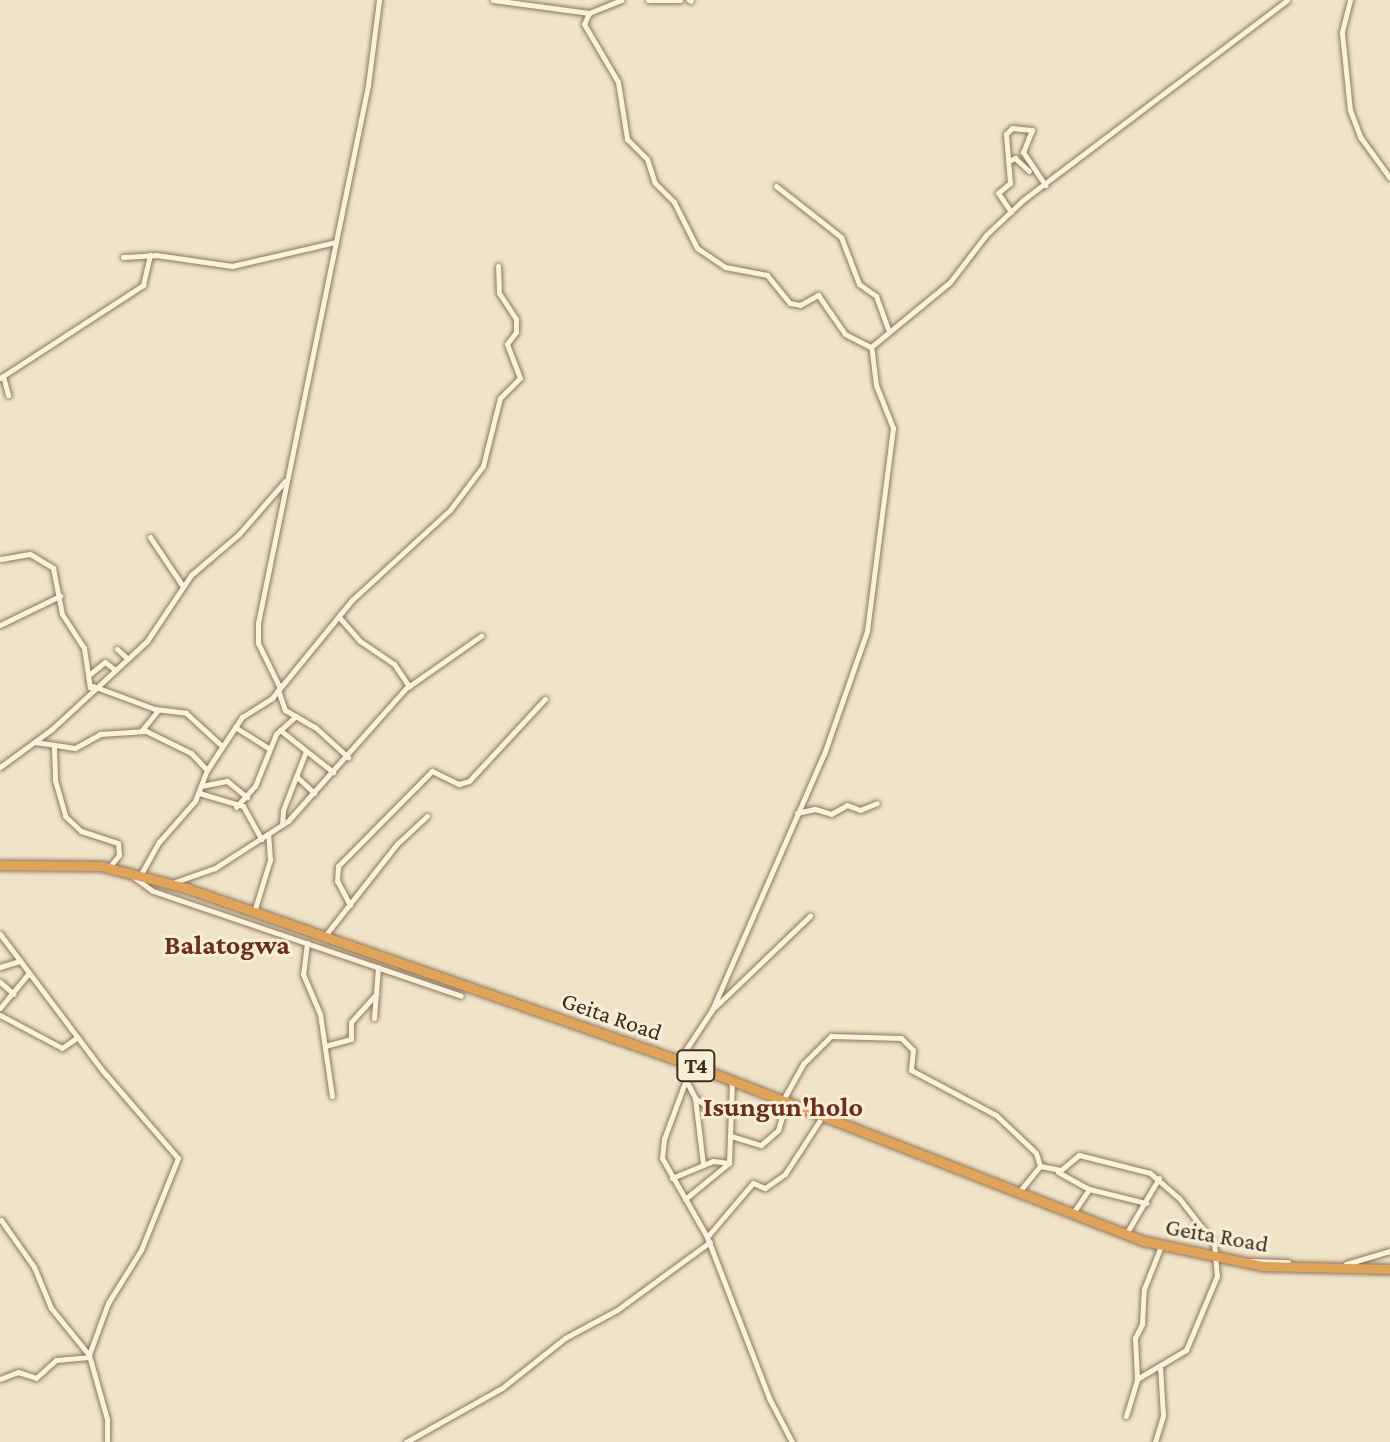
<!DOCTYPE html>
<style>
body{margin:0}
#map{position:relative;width:1390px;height:1442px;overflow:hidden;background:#f0e4c8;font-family:"Crimson Pro",serif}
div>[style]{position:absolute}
.roads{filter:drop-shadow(0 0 2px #8d765c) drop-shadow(0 0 2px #8d765c)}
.minor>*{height:5px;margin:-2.5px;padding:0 2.5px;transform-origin:2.5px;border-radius:2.5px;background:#faf1dc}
.highway>*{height:9px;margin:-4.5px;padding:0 4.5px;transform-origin:4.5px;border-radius:4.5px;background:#e0a458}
span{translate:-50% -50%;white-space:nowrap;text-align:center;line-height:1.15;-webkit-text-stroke:6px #f7eed8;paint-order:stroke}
.shield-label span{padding:2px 6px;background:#f7eed8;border:2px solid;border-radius:6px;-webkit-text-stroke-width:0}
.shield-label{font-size:22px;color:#3d2e20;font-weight:700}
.street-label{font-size:24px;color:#3d2e20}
.quarter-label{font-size:28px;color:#6b2e1e;font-weight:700}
</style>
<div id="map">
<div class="roads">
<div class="minor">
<i style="left:493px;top:0;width:97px;rotate:7.7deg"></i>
<i style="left:589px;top:13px;width:35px;rotate:-22deg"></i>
<i style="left:648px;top:0;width:32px"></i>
<i style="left:689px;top:0;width:2px;rotate:27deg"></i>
<i style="left:1350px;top:0;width:34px;rotate:104deg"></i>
<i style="left:1342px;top:33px;width:77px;rotate:84.1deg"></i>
<i style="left:1350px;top:110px;width:30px;rotate:69deg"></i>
<i style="left:1361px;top:138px;width:49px;rotate:54.1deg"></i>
<i style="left:589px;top:13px;width:12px;rotate:114deg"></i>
<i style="left:584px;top:24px;width:67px;rotate:59.6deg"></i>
<i style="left:618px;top:82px;width:58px;rotate:81deg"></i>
<i style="left:627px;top:139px;width:28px;rotate:45deg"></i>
<i style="left:647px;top:159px;width:25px;rotate:72deg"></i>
<i style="left:655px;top:183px;width:27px;rotate:45deg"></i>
<i style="left:674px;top:202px;width:51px;rotate:63.4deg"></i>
<i style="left:697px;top:248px;width:34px;rotate:34deg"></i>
<i style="left:725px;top:267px;width:43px;rotate:10.8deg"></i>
<i style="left:767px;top:275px;width:36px;rotate:51deg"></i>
<i style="left:790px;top:303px;width:10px;rotate:11deg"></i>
<i style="left:800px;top:305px;width:21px;rotate:-29deg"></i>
<i style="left:818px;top:295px;width:47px;rotate:55.3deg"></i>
<i style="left:845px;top:334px;width:29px;rotate:27deg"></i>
<i style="left:1032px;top:130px;width:24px;rotate:112deg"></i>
<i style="left:1023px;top:152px;width:40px;rotate:56deg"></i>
<i style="left:1008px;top:161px;width:8px;rotate:-23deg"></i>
<i style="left:1015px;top:158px;width:19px;rotate:43deg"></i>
<i style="left:776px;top:186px;width:83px;rotate:38.1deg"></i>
<i style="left:841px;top:237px;width:50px;rotate:69deg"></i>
<i style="left:859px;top:284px;width:21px;rotate:35deg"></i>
<i style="left:876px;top:296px;width:35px;rotate:70deg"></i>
<i style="left:1011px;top:212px;width:23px;rotate:-124deg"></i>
<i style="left:998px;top:193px;width:16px;rotate:-40deg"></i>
<i style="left:1010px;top:183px;width:49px;rotate:-94.7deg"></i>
<i style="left:1006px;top:134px;width:8px;rotate:-45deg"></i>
<i style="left:1012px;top:128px;width:20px;rotate:6deg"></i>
<i style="left:123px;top:257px;width:33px;rotate:-3deg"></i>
<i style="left:156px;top:255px;width:77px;rotate:8.2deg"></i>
<i style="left:232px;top:266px;width:107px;rotate:-13deg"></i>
<i style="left:3px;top:376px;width:20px;rotate:75deg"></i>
<i style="left:0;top:378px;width:171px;rotate:-33deg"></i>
<i style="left:143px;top:285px;width:31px;rotate:-77deg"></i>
<i style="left:150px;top:537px;width:58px;rotate:56.3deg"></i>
<i style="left:1px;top:559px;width:29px;rotate:-10deg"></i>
<i style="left:30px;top:554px;width:27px;rotate:31deg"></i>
<i style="left:53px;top:568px;width:47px;rotate:78.9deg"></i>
<i style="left:62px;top:614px;width:40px;rotate:57.1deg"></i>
<i style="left:84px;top:648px;width:40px;rotate:81.5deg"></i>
<i style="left:339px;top:617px;width:32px;rotate:49deg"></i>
<i style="left:360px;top:641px;width:41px;rotate:34.1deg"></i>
<i style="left:394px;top:664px;width:27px;rotate:56deg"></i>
<i style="left:0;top:625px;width:67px;rotate:-25.8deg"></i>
<i style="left:117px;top:649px;width:12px;rotate:42deg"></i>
<i style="left:90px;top:674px;width:19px;rotate:-39deg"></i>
<i style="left:105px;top:662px;width:11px;rotate:38deg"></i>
<i style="left:93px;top:686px;width:66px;rotate:20.4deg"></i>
<i style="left:155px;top:709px;width:31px;rotate:7deg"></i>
<i style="left:186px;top:713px;width:49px;rotate:42.5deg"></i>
<i style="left:279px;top:686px;width:48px;rotate:-116deg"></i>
<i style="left:258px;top:643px;width:20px;rotate:-90deg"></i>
<i style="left:258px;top:623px;width:549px;rotate:-78.44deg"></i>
<i style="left:368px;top:85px;width:86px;rotate:-82.6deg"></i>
<i style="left:278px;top:690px;width:21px;rotate:71deg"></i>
<i style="left:285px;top:710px;width:34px;rotate:30deg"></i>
<i style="left:315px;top:727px;width:45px;rotate:42.3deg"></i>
<i style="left:235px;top:727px;width:41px;rotate:32.2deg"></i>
<i style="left:142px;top:730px;width:26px;rotate:-51deg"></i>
<i style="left:280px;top:730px;width:68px;rotate:38.4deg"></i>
<i style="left:35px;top:742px;width:40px;rotate:8.5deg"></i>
<i style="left:75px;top:748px;width:29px;rotate:-29deg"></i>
<i style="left:100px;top:734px;width:46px;rotate:-3.7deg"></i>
<i style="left:146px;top:731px;width:50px;rotate:26.1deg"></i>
<i style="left:191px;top:753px;width:23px;rotate:47deg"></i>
<i style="left:54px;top:748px;width:32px;rotate:88deg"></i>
<i style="left:55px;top:780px;width:37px;rotate:74deg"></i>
<i style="left:65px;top:816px;width:22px;rotate:43deg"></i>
<i style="left:81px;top:831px;width:39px;rotate:18deg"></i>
<i style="left:118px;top:843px;width:12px;rotate:85deg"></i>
<i style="left:119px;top:855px;width:14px;rotate:129deg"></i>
<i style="left:0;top:767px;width:64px;rotate:-36.2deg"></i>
<i style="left:52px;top:729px;width:129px;rotate:-42.8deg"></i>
<i style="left:147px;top:641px;width:79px;rotate:-56.3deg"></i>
<i style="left:191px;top:575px;width:63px;rotate:-40.5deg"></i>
<i style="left:239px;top:534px;width:70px;rotate:-49deg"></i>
<i style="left:296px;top:776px;width:25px;rotate:43deg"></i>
<i style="left:201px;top:786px;width:26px;rotate:-11deg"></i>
<i style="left:227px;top:781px;width:26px;rotate:39deg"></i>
<i style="left:199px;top:793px;width:46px;rotate:16.5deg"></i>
<i style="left:243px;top:806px;width:38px;rotate:61deg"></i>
<i style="left:236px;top:807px;width:28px;rotate:-48deg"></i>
<i style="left:255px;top:786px;width:56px;rotate:-68deg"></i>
<i style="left:276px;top:734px;width:27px;rotate:-42deg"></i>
<i style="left:797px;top:813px;width:18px;rotate:-13deg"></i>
<i style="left:815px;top:809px;width:17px;rotate:17deg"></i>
<i style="left:831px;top:814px;width:18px;rotate:-29deg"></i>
<i style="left:847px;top:805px;width:14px;rotate:21deg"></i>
<i style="left:860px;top:810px;width:18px;rotate:-22deg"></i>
<i style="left:282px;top:825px;width:15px;rotate:-86deg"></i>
<i style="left:283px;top:810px;width:63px;rotate:-68.7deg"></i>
<i style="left:141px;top:874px;width:37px;rotate:-61deg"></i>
<i style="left:159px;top:842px;width:55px;rotate:-48.7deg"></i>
<i style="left:195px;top:801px;width:33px;rotate:-69deg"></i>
<i style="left:207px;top:770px;width:64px;rotate:-56.6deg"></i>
<i style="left:242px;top:717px;width:36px;rotate:-32deg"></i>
<i style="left:272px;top:698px;width:127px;rotate:-50.8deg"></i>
<i style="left:352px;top:600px;width:133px;rotate:-42.6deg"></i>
<i style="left:450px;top:510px;width:55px;rotate:-53.1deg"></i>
<i style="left:483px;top:466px;width:70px;rotate:-76deg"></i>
<i style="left:500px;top:398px;width:28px;rotate:-45deg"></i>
<i style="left:520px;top:378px;width:36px;rotate:-111deg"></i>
<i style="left:507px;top:344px;width:15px;rotate:-53deg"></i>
<i style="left:516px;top:332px;width:13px;rotate:-90deg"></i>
<i style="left:516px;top:319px;width:31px;rotate:-123deg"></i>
<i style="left:499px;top:293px;width:27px;rotate:-92deg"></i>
<i style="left:135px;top:878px;width:22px;rotate:36deg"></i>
<i style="left:153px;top:891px;width:325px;rotate:18.8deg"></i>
<i style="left:175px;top:882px;width:42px;rotate:-19.3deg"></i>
<i style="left:215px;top:868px;width:87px;rotate:-32.8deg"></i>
<i style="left:288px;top:821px;width:176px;rotate:-48.4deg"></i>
<i style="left:405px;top:689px;width:93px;rotate:-34.9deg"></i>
<i style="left:350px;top:905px;width:27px;rotate:-118deg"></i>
<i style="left:337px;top:881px;width:15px;rotate:-86deg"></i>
<i style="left:338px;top:866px;width:134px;rotate:-45.3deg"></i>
<i style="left:432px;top:771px;width:30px;rotate:26deg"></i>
<i style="left:459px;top:784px;width:10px;rotate:-17deg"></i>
<i style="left:469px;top:781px;width:112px;rotate:-47.2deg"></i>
<i style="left:254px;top:912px;width:54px;rotate:-72.9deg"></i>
<i style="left:270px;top:860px;width:26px;rotate:-94deg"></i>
<i style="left:0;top:934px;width:170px;rotate:53.1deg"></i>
<i style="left:102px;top:1070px;width:116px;rotate:49.2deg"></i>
<i style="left:178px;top:1158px;width:99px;rotate:111.9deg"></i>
<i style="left:141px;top:1250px;width:62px;rotate:121.9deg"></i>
<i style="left:108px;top:1303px;width:55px;rotate:110.1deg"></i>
<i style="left:89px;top:1355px;width:66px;rotate:74.3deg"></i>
<i style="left:107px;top:1419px;width:23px;rotate:90deg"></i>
<i style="left:324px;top:937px;width:118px;rotate:-51.9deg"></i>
<i style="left:397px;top:844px;width:41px;rotate:-43deg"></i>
<i style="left:307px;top:943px;width:31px;rotate:97deg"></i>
<i style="left:303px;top:974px;width:43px;rotate:67deg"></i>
<i style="left:320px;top:1014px;width:83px;rotate:81.7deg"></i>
<i style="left:0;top:967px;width:21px;rotate:-17deg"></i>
<i style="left:0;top:982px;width:18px;rotate:41deg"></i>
<i style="left:715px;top:1007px;width:132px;rotate:-43.8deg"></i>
<i style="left:0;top:1008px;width:44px;rotate:-50.5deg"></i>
<i style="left:0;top:1015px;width:70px;rotate:28deg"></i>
<i style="left:62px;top:1048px;width:19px;rotate:-35deg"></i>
<i style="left:374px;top:1018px;width:51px;rotate:-85.5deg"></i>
<i style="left:325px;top:1046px;width:27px;rotate:-15deg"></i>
<i style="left:351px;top:1039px;width:17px;rotate:-90deg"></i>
<i style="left:351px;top:1022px;width:38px;rotate:-48deg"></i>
<i style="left:679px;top:1060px;width:60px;rotate:-56.6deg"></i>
<i style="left:712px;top:1010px;width:279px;rotate:-66.4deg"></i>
<i style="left:824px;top:754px;width:130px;rotate:-70.7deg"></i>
<i style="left:867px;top:631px;width:205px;rotate:-82.7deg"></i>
<i style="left:893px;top:428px;width:46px;rotate:-111.6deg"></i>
<i style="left:876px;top:385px;width:38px;rotate:-97deg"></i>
<i style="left:871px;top:347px;width:102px;rotate:-39.4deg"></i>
<i style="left:950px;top:282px;width:59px;rotate:-52.5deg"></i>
<i style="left:986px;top:235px;width:51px;rotate:-43.4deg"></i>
<i style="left:1023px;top:200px;width:331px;rotate:-37.1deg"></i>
<i style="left:691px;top:1066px;width:78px;rotate:110.3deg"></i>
<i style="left:664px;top:1139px;width:19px;rotate:96deg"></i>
<i style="left:662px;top:1158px;width:91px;rotate:60.3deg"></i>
<i style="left:707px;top:1237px;width:173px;rotate:68.9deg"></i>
<i style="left:769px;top:1398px;width:50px;rotate:62.4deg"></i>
<i style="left:688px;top:1084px;width:16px;rotate:63deg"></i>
<i style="left:695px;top:1098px;width:66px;rotate:83.1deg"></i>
<i style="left:695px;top:1098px;width:22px;rotate:34deg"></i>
<i style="left:713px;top:1110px;width:16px"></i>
<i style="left:783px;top:1100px;width:41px;rotate:-60.9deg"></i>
<i style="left:803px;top:1064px;width:40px;rotate:-45deg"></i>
<i style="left:831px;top:1036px;width:70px;rotate:1.6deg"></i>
<i style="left:901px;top:1038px;width:17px;rotate:45deg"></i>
<i style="left:913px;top:1050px;width:20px;rotate:96deg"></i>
<i style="left:911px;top:1070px;width:96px;rotate:27.9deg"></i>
<i style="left:996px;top:1115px;width:55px;rotate:43.5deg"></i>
<i style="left:1036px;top:1153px;width:14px;rotate:73deg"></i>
<i style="left:1040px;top:1166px;width:33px;rotate:129deg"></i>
<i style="left:731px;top:1136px;width:31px;rotate:17deg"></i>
<i style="left:761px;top:1145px;width:23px;rotate:-41deg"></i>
<i style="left:778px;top:1130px;width:28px;rotate:-73deg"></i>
<i style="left:1040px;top:1166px;width:21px;rotate:11deg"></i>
<i style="left:1061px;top:1170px;width:23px;rotate:-40deg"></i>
<i style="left:1079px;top:1155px;width:73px;rotate:14.2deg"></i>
<i style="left:1150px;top:1173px;width:38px;rotate:41deg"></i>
<i style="left:1179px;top:1198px;width:57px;rotate:52.1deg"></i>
<i style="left:1214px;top:1243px;width:33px;rotate:85deg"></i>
<i style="left:1217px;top:1276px;width:80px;rotate:112.7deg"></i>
<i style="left:1186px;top:1350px;width:57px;rotate:149.4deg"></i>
<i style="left:1058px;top:1172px;width:35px;rotate:29deg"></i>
<i style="left:1089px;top:1189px;width:59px;rotate:13.8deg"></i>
<i style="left:672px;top:1178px;width:44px;rotate:-22.5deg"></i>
<i style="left:713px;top:1161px;width:16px;rotate:7deg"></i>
<i style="left:685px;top:1199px;width:57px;rotate:-39.3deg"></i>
<i style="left:729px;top:1163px;width:81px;rotate:-87.9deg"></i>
<i style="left:1073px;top:1213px;width:29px;rotate:-56deg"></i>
<i style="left:1px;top:1220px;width:57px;rotate:54.9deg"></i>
<i style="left:34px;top:1267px;width:44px;rotate:67.5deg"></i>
<i style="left:51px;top:1308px;width:60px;rotate:51deg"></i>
<i style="left:1126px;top:1234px;width:65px;rotate:-59.5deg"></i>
<i style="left:707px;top:1237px;width:71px;rotate:-49.6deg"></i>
<i style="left:753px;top:1183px;width:13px;rotate:23deg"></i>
<i style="left:765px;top:1188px;width:24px;rotate:-35deg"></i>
<i style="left:785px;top:1174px;width:68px;rotate:-57deg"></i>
<i style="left:1250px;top:1261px;width:38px;rotate:2deg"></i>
<i style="left:1346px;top:1264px;width:46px;rotate:-16.5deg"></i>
<i style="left:0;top:1379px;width:19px;rotate:-21deg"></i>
<i style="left:18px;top:1372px;width:19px;rotate:18deg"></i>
<i style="left:36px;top:1378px;width:27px;rotate:-42deg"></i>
<i style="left:56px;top:1360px;width:33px;rotate:-5deg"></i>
<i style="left:1126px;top:1416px;width:39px;rotate:-73deg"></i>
<i style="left:1137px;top:1379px;width:41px;rotate:-92.8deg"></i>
<i style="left:1135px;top:1338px;width:16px;rotate:-63deg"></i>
<i style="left:1142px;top:1324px;width:35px;rotate:-87deg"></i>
<i style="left:1144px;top:1289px;width:46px;rotate:-68.4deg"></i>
<i style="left:406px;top:1442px;width:110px;rotate:-29.4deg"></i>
<i style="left:502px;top:1388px;width:80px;rotate:-38.4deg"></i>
<i style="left:565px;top:1338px;width:59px;rotate:-28.3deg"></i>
<i style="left:617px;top:1310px;width:115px;rotate:-36.2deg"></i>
<i style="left:1155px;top:1442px;width:28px;rotate:-73deg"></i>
<i style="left:1163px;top:1415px;width:49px;rotate:-93.5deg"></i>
</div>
<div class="highway">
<i style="left:0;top:865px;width:101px;rotate:0.6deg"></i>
<i style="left:101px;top:866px;width:88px;rotate:14.5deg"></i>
<i style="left:186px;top:888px;width:536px;rotate:19.28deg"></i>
<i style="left:692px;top:1065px;width:485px;rotate:21.3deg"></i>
<i style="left:1144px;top:1241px;width:122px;rotate:11.9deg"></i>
<i style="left:1263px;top:1266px;width:127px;rotate:1.4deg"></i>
</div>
</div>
<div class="shield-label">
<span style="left:696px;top:1066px">T4</span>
</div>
<div class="street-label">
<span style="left:612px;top:1016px;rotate:19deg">Geita Road</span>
<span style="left:1217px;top:1235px;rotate:10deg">Geita Road</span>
</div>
<div class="quarter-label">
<span style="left:227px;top:945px">Balatogwa</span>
<span style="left:783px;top:1107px">Isungun'holo</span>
</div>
</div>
